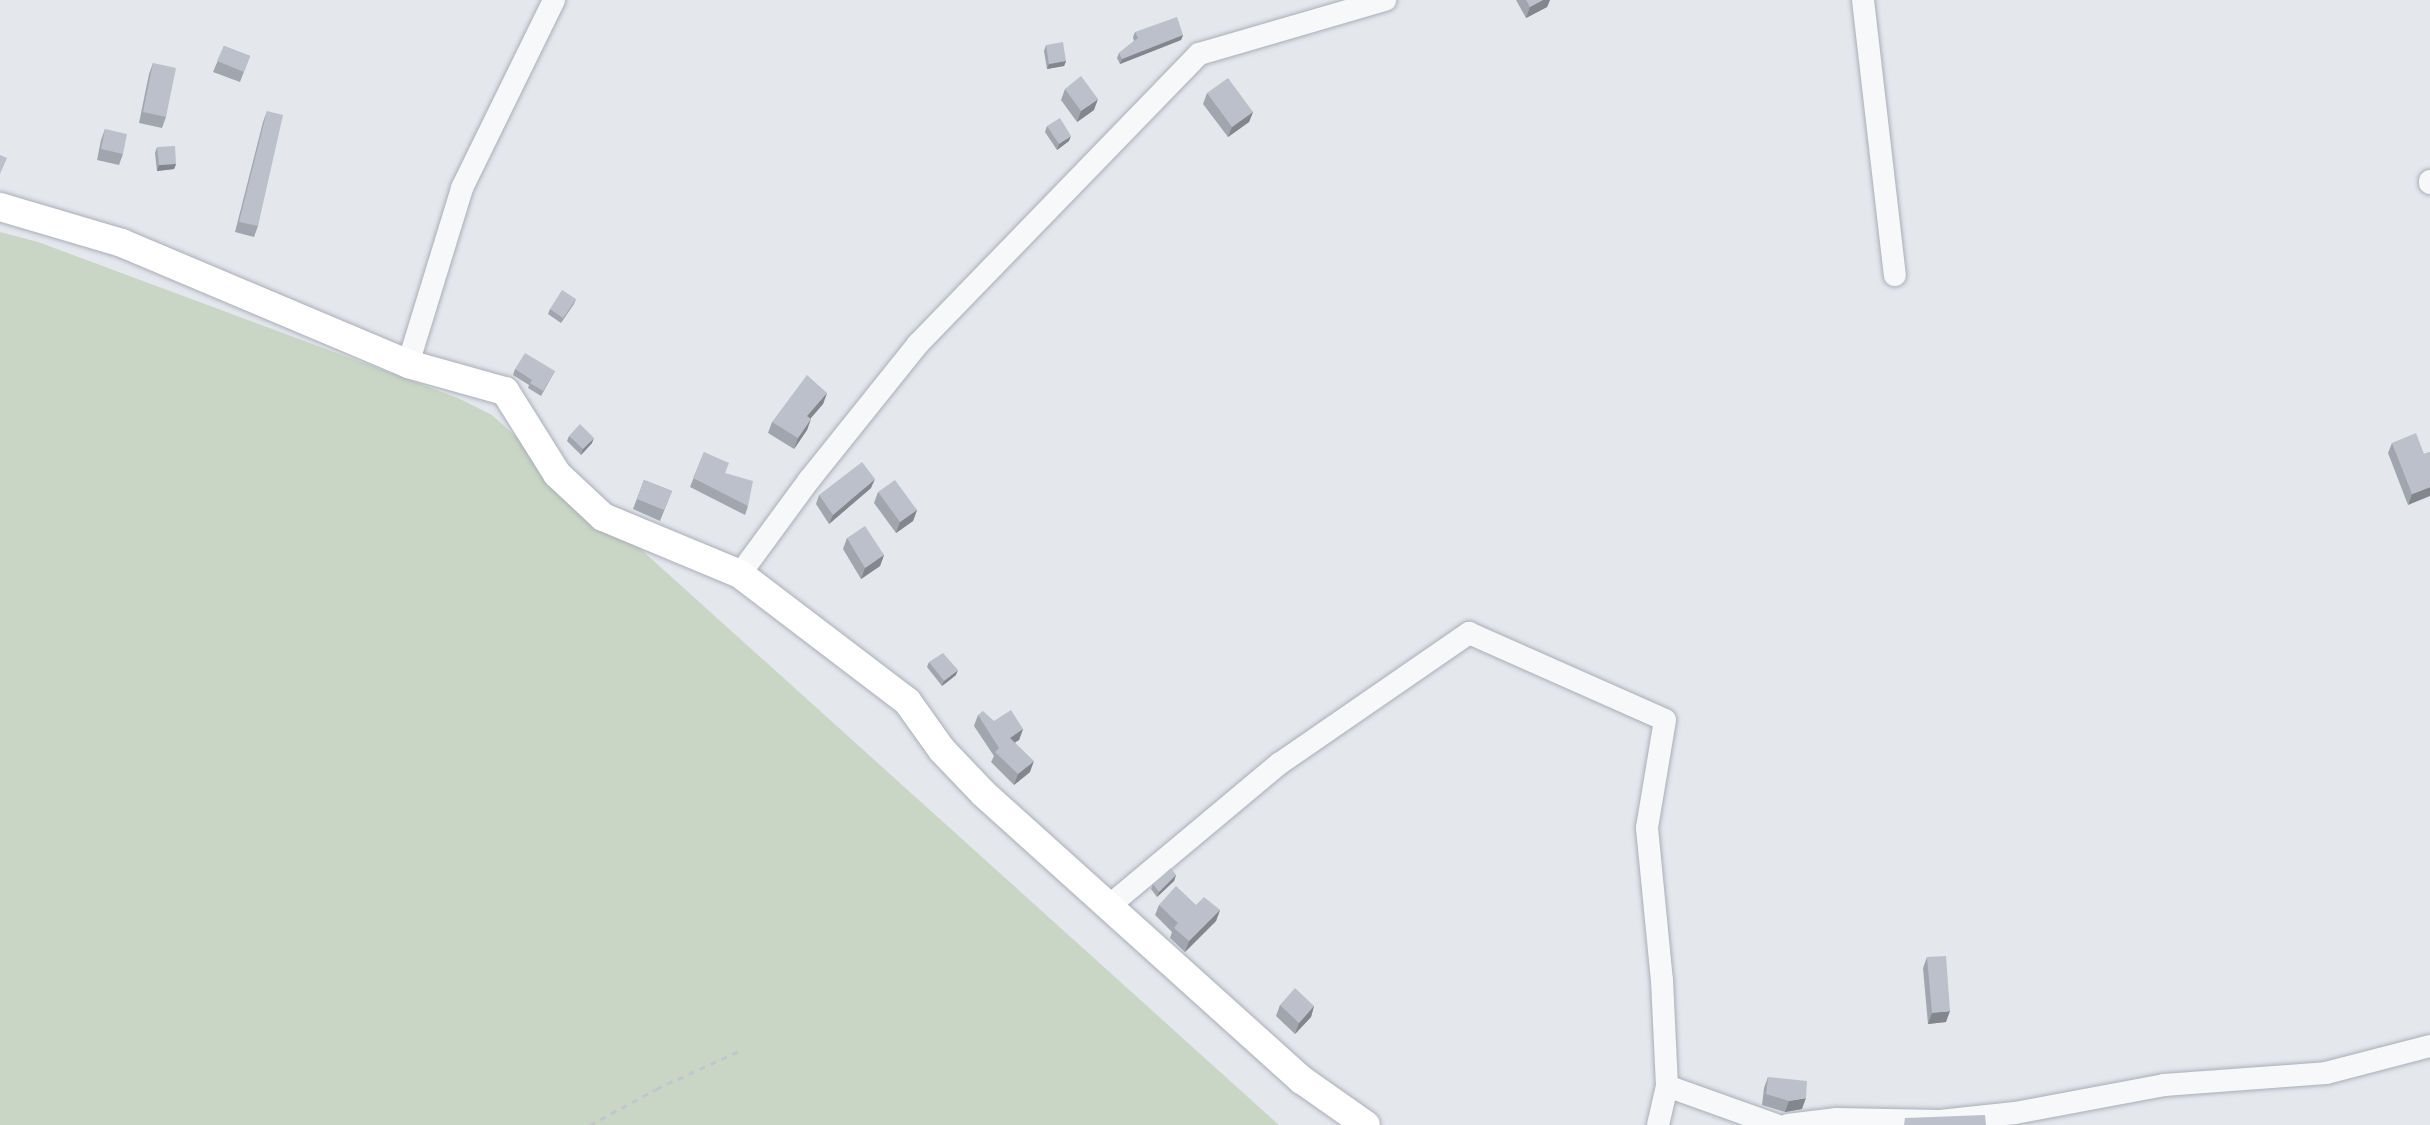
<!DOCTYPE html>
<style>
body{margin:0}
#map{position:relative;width:2430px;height:1125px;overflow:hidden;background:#e4e7ec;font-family:"Nunito Sans",sans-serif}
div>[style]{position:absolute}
.green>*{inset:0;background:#c9d6c5}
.path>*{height:3px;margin-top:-1.5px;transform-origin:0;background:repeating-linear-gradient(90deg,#c2c5cb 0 6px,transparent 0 12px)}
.roads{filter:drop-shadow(0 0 2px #a9aeb7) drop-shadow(0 0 2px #a9aeb7)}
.minor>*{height:22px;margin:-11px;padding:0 11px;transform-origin:11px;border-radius:11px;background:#f7f8fa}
.major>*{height:28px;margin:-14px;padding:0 14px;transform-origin:14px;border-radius:14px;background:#fff}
.wall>*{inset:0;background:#a1a5ae}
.shaded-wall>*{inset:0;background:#83868d}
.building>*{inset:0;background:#bbc0ca}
span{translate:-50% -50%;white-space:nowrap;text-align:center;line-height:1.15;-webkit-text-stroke:7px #f4f6f9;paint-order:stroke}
</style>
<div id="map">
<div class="green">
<i style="clip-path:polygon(0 232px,38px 242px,458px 398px,492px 415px,1279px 1125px,0 1125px)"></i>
</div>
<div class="path">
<i style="left:590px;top:1125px;width:75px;rotate:-28.6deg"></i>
<i style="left:656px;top:1089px;width:91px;rotate:-24.6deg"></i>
</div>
<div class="roads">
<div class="minor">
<i style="left:1863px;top:0;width:277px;rotate:83.4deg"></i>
<i style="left:2430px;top:181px;width:2px;rotate:90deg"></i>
<i style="left:408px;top:364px;width:184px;rotate:-72.9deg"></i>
<i style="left:462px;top:188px;width:209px;rotate:-63.9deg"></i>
<i style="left:740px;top:574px;width:117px;rotate:-53.7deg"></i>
<i style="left:809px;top:480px;width:174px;rotate:-51.3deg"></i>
<i style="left:918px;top:344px;width:404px;rotate:-45.9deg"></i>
<i style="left:1199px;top:54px;width:194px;rotate:-16.2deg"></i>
<i style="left:1109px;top:906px;width:222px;rotate:-39.9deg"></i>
<i style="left:1279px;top:764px;width:231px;rotate:-34.6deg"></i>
<i style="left:1469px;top:633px;width:214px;rotate:23.9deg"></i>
<i style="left:1665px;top:720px;width:109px;rotate:99.5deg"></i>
<i style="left:1647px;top:828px;width:153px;rotate:84.4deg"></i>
<i style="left:1662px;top:980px;width:106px;rotate:87.3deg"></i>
<i style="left:1658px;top:1125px;width:40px;rotate:-77deg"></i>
<i style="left:1667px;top:1086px;width:116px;rotate:19.7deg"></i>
<i style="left:1788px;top:1125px;width:49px;rotate:-7deg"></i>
<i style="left:1837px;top:1119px;width:103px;rotate:1.1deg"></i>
<i style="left:1940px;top:1121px;width:75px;rotate:-6.1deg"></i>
<i style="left:2015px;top:1113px;width:152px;rotate:-10.6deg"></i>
<i style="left:2164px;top:1085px;width:162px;rotate:-4.2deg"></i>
<i style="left:2326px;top:1073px;width:107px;rotate:-14.6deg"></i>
</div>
<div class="major">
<i style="left:0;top:207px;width:127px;rotate:16.4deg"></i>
<i style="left:122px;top:243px;width:311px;rotate:22.9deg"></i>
<i style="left:408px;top:364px;width:101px;rotate:15.6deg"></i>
<i style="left:505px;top:391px;width:98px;rotate:57.9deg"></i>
<i style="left:557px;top:474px;width:63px;rotate:43.1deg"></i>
<i style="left:603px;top:517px;width:148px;rotate:22.6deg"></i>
<i style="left:740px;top:574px;width:210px;rotate:37.3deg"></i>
<i style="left:907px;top:701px;width:60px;rotate:54.5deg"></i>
<i style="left:942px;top:750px;width:61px;rotate:46.3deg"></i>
<i style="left:984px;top:794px;width:428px;rotate:42deg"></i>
<i style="left:1302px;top:1080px;width:78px;rotate:35.1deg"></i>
</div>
</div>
<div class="wall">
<i style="clip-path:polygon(1516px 0,1550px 0,1547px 7px,1526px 18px)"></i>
<i style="clip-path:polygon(1135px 32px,1183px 35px,1181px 40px,1120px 64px,1117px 58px,1119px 53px,1134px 41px,1133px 37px)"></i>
<i style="clip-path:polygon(1046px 45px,1066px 61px,1064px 66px,1047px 69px,1044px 51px)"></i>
<i style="clip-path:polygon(224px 46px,250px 56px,240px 82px,213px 72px)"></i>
<i style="clip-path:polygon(153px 63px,166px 117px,162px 128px,139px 123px,149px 74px)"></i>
<i style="clip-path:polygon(1065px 89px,1094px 110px,1077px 122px,1061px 100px)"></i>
<i style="clip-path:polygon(1207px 93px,1253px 112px,1249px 122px,1228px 137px,1203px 104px)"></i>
<i style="clip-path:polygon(267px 111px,258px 226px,254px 237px,235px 232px,263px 122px)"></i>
<i style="clip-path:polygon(1047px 126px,1069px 141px,1057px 150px,1045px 132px)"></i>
<i style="clip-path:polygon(105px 129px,123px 154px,119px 165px,97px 160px,101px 140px)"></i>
<i style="clip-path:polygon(157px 147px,176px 164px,174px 169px,157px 171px,155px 153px)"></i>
<i style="clip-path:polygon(576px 299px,574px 304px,561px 323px,548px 314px,550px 309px)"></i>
<i style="clip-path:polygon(515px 369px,555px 371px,541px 396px,528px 388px,529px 385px,513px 375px)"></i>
<i style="clip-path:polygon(827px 393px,823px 404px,811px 418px,807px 430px,794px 449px,768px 433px,772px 422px)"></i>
<i style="clip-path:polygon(569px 436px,592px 443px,581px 455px,567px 441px)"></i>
<i style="clip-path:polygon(2392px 443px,2424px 454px,2430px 452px,2408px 505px,2388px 453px)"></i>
<i style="clip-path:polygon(704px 452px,725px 473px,748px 506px,745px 515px,690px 487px)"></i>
<i style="clip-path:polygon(644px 480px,672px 491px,660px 521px,633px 509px)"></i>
<i style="clip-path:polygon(871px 488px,829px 524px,816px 504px,819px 495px)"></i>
<i style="clip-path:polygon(878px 492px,917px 510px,913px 521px,896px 533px,874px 503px)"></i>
<i style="clip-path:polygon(847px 538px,884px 555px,880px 566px,861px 579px,843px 549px)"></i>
<i style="clip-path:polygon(929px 662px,956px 675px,942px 686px,927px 667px)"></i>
<i style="clip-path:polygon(978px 715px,994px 721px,1023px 729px,1019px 740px,1015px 742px,1030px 772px,1014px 785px,991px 762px,994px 756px,974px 726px)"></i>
<i style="clip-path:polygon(1176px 875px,1174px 881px,1157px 897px,1151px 889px,1153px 884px)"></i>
<i style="clip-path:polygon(1159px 905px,1196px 905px,1220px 910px,1216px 921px,1185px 952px,1170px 938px,1172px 932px,1155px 915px)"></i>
<i style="clip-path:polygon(1927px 957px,1946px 1022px,1928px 1024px,1923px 968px)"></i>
<i style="clip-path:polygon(1280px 1005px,1314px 1006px,1311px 1017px,1295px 1034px,1276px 1016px)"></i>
<i style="clip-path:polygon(1768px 1077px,1802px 1109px,1785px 1112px,1762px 1105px,1764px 1088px)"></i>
</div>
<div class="shaded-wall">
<i style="clip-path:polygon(1543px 0,1550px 0,1547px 7px,1526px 18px,1530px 7px)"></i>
<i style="clip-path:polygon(1183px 35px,1181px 40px,1120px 64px,1122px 59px)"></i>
<i style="clip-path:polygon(1066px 61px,1064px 66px,1047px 69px,1049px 64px)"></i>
<i style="clip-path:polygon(1098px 99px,1094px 110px,1077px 122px,1081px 111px)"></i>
<i style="clip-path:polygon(1253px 112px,1249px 122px,1228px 137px,1232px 127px)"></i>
<i style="clip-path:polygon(1071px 136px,1069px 141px,1057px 150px,1059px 144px)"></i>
<i style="clip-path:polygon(176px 164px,174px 169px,157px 171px,159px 165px)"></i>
<i style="clip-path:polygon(827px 393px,823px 404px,803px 427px,807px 416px)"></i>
<i style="clip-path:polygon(811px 419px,807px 430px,794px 449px,798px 438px)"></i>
<i style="clip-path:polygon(594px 438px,592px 443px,581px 455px,583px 449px)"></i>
<i style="clip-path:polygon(875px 479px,871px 488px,829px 524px,833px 515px)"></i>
<i style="clip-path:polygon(2430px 487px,2430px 496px,2408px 505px,2412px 494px)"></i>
<i style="clip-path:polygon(917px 510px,913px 521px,896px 533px,900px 522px)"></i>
<i style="clip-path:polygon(884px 555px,880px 566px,861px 579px,865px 568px)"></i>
<i style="clip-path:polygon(958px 670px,956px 675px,942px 686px,944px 681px)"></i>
<i style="clip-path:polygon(1023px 729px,1019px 740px,1006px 748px,1010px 738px)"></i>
<i style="clip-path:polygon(1034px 761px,1030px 772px,1014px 785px,1018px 774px)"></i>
<i style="clip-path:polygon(1176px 875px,1174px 881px,1157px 897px,1159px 892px)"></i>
<i style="clip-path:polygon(1220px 910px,1216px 921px,1185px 952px,1189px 941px)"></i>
<i style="clip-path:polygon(1314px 1006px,1311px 1017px,1295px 1034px,1299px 1023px)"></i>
<i style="clip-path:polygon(1950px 1011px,1946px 1022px,1928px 1024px,1932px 1013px)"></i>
<i style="clip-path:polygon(1806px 1098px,1802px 1109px,1785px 1112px,1789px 1101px)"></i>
</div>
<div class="building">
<i style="clip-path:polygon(1526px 0,1543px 0,1530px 7px)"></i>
<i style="clip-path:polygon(1177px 17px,1183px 35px,1122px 59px,1119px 53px,1138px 38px,1135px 32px)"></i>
<i style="clip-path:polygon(1063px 42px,1066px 61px,1049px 64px,1046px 45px)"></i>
<i style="clip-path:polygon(224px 46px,250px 56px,244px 72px,217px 61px)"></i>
<i style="clip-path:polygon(153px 63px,176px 68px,166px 117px,143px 112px)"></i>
<i style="clip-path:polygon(1081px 76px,1098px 99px,1081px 111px,1065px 89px)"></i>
<i style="clip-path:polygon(1228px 78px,1253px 112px,1232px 127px,1207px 93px)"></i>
<i style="clip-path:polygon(267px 111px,283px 115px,258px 226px,239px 222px)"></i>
<i style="clip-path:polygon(1060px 118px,1071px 136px,1059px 144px,1047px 126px)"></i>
<i style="clip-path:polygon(105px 129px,127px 134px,123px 154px,101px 149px)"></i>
<i style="clip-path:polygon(175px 146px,176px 164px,159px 165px,157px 147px)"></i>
<i style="clip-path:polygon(0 155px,7px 158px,0 174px)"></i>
<i style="clip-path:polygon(562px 290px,576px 299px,563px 318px,550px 309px)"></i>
<i style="clip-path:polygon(525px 353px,555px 371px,543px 391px,530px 383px,532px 380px,515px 369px)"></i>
<i style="clip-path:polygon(807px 375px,827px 393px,807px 416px,811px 419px,798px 438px,772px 422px)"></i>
<i style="clip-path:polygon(580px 424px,594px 438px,583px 449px,569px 436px)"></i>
<i style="clip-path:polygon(2416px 433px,2424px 454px,2430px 452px,2430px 487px,2412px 494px,2392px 443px)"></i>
<i style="clip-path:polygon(704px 452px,729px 463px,725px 473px,753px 481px,748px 506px,693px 478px)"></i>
<i style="clip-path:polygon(862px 462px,875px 479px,833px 515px,819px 495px)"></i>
<i style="clip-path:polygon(644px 480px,672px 491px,664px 510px,637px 499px)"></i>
<i style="clip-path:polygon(895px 480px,917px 510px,900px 522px,878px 492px)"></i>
<i style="clip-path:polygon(865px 526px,884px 555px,865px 568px,847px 538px)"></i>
<i style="clip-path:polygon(943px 653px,958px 670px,944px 681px,929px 662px)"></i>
<i style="clip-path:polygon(1011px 710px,1023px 729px,1010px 738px,1034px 761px,1018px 774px,995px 752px,999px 748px,978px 715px,983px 711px,994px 721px)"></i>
<i style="clip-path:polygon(1171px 868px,1176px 875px,1159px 892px,1153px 884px)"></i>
<i style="clip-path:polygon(1176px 886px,1196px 905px,1204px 897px,1220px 910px,1189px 941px,1174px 928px,1178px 923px,1159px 905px)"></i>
<i style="clip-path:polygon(1946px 956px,1950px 1011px,1932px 1013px,1927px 957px)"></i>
<i style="clip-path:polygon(1295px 988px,1314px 1006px,1299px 1023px,1280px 1005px)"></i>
<i style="clip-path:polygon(1768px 1077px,1807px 1081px,1806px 1098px,1789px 1101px,1766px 1094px)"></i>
<i style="clip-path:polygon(1985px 1115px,1986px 1125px,1904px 1125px,1905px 1118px)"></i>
</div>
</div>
